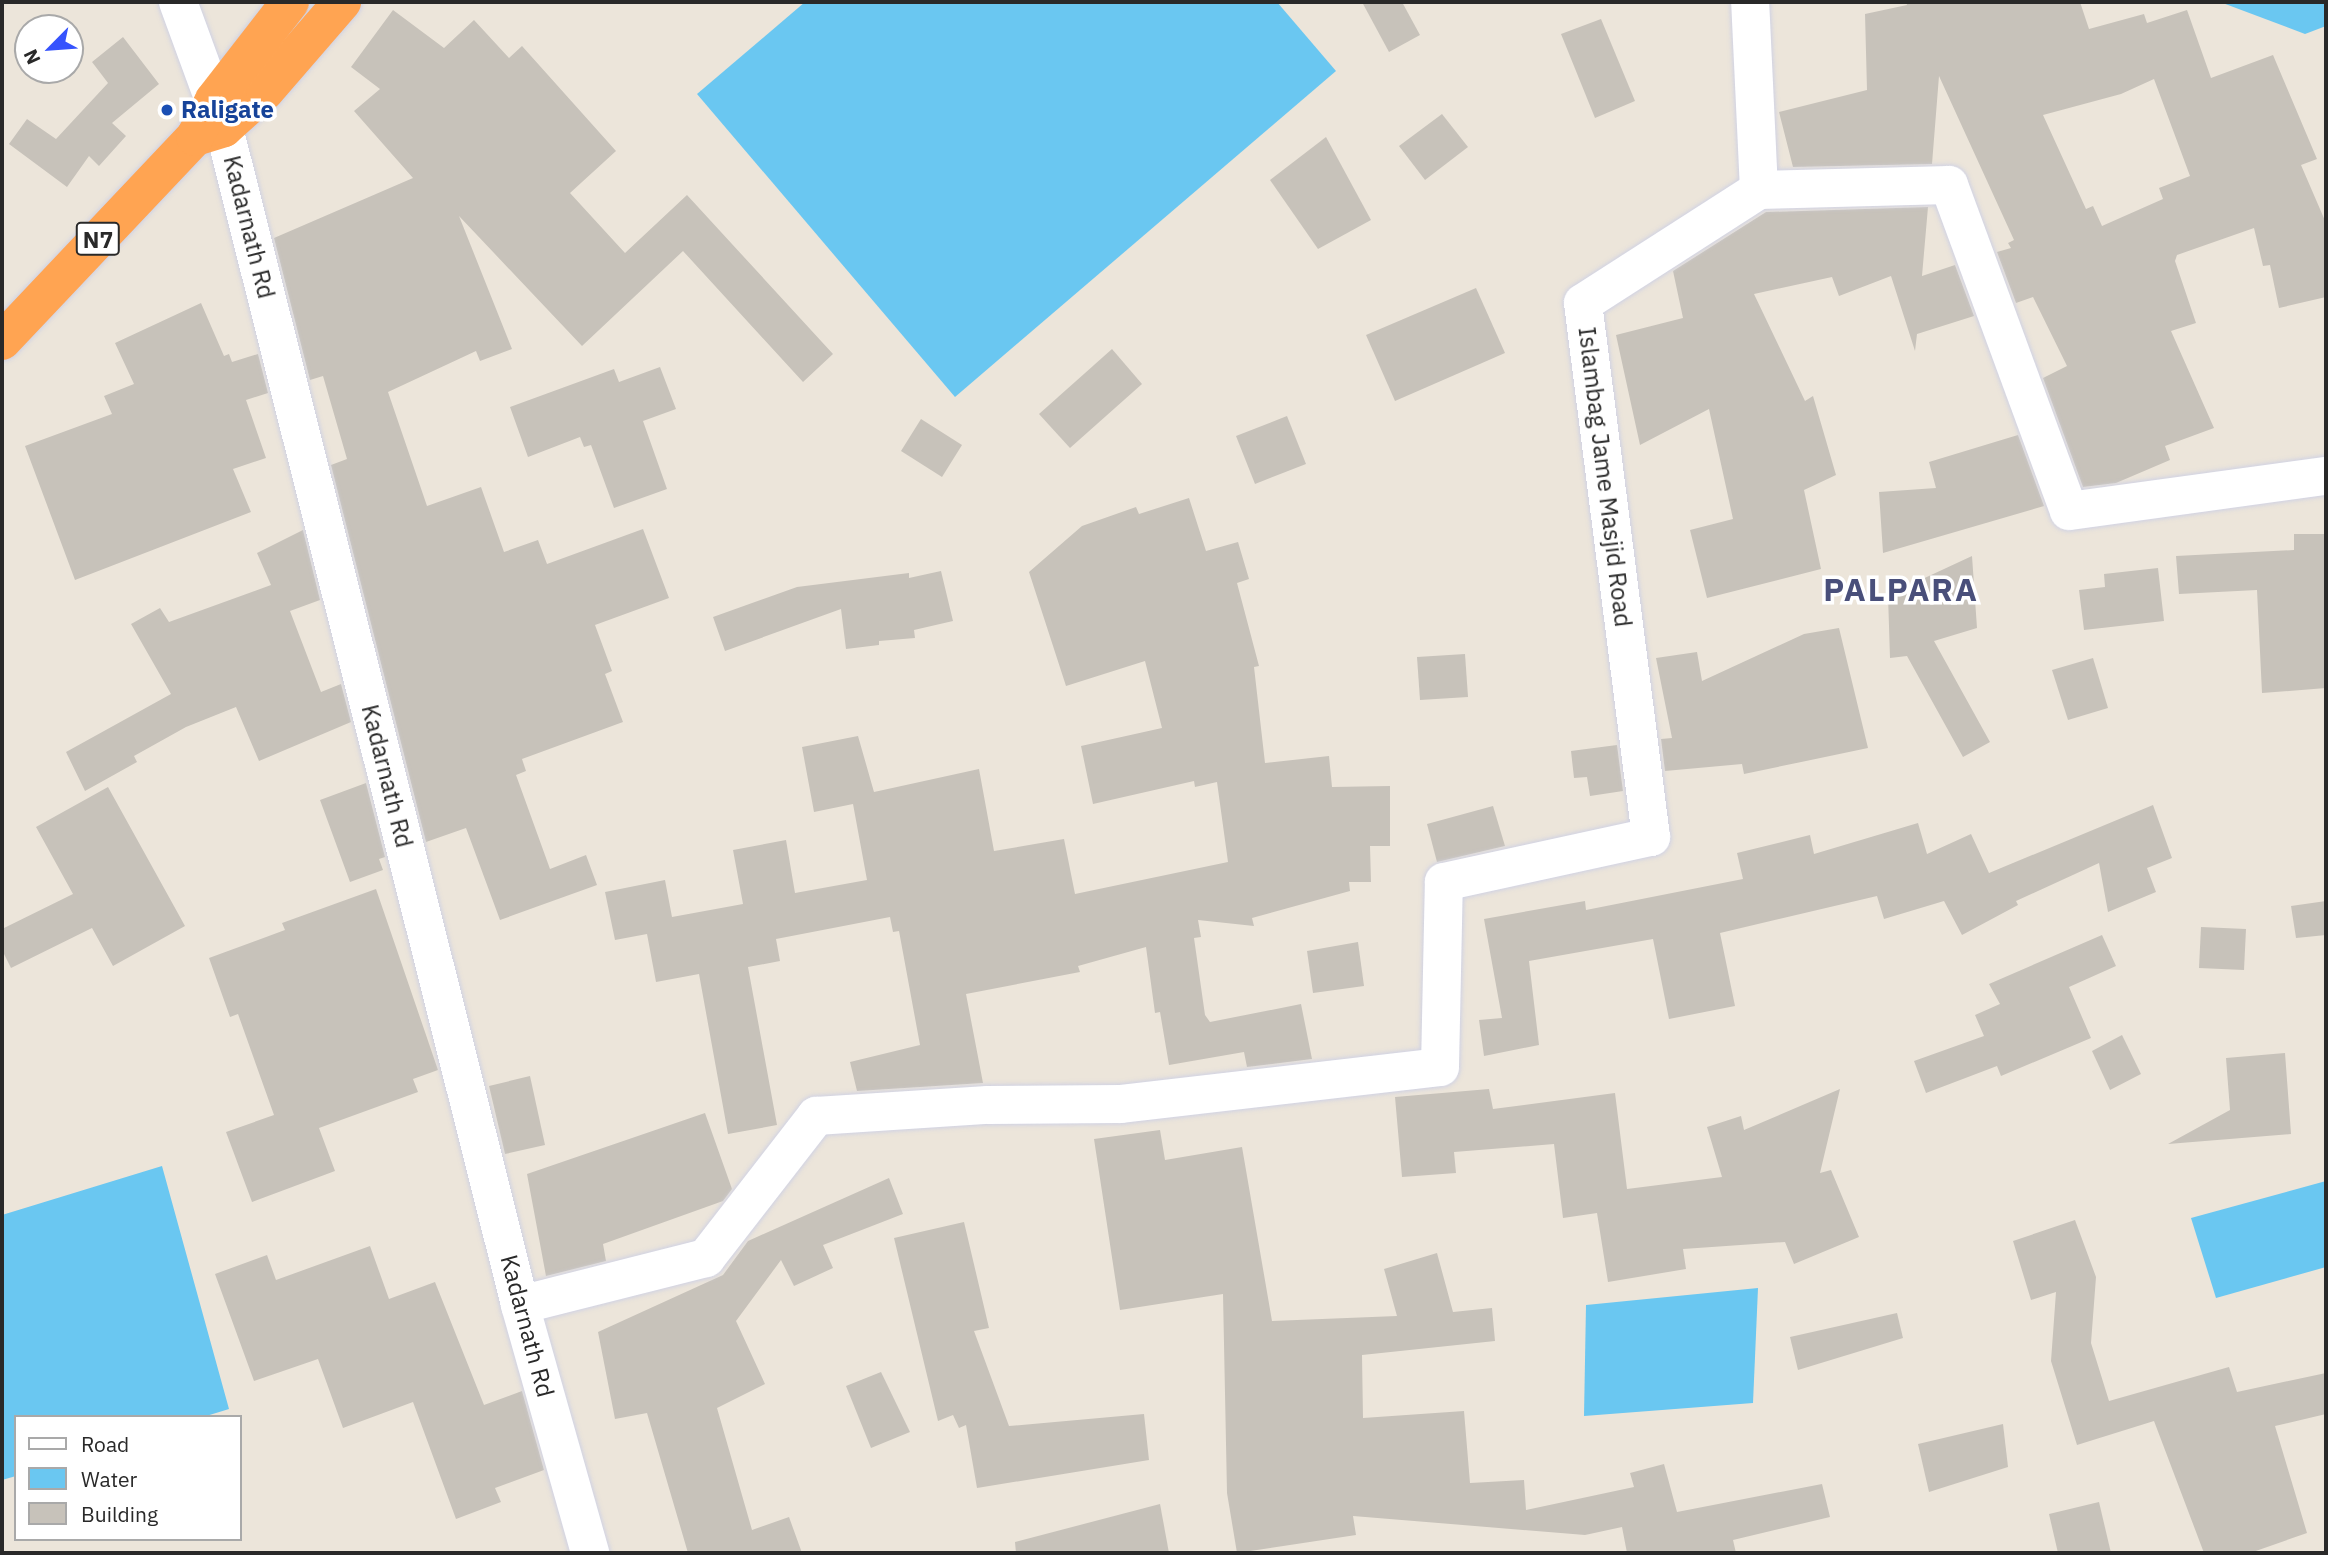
<!DOCTYPE html>
<style>
body{margin:0}
#map{position:relative;width:2328px;height:1555px;overflow:hidden;background:#ece5da;font-family:"IBM Plex Sans",sans-serif}
div>[style]{position:absolute}
.water>*{inset:0;background:#6ac7f1}
.building>*{inset:0;background:#c7c2ba}
.roads{filter:drop-shadow(0 0 2px #d0d2e3) drop-shadow(0 0 2px #d0d2e3)}
.street>*{height:38px;margin:-19px;padding:0 19px;transform-origin:19px;border-radius:19px;background:#fff}
.secondary>*{height:38px;margin:-19px;padding:0 19px;transform-origin:19px;border-radius:19px;background:#fff}
.highway>*{height:38px;margin:-19px;padding:0 19px;transform-origin:19px;border-radius:19px;background:#ffa452}
.dots>*{width:19px;height:19px;translate:-50% -50%;box-sizing:border-box;border:4px solid #fff;border-radius:50%}
span{translate:-50% -50%;white-space:nowrap;text-align:center;line-height:1.15;-webkit-text-stroke:7px #fff;paint-order:stroke}
.shield-label span{padding:2px 5px;background:#fff;border:2px solid;border-radius:5px;-webkit-text-stroke-width:0}
.shield-label{font-size:23px;color:#292929;font-weight:700}
.transit-label{font-size:24px;color:#164399;font-weight:700}
.left{translate:0 -50%;text-align:left}
.street-label{font-size:24px;color:#292929}
.district-label{font-size:32px;color:#494f7a;font-weight:700;letter-spacing:2px}
.frame{position:absolute;inset:0;border:4px solid #292929;pointer-events:none}
.legend{position:absolute;left:14px;top:1415px;width:228px;height:126px;box-sizing:border-box;background:#fff;border:2px solid #a9a9a9;margin:0;padding:9px 12px;list-style:none;font-size:21px;color:#292929}
.legend li{display:flex;align-items:center;gap:14px;height:35px}
.legend b{width:35px;border:2px solid #a9a9a9}
.north{position:absolute;left:14px;top:14px;width:70px;height:70px;box-sizing:border-box;background:#fff;border:2px solid #a9a9a9;border-radius:50%;rotate:245deg;font-size:19px;font-weight:700;line-height:28px;text-align:center;color:#292929}
.north::after{content:'';display:block;margin:auto;width:24px;height:32px;background:#3653fd;clip-path:polygon(50% 0,100% 100%,50% 72%,0 100%)}
</style>
<div id="map">
<div class="water">
<i style="clip-path:polygon(805px 2px,1277px 2px,1336px 71px,955px 397px,697px 94px)"></i>
<i style="clip-path:polygon(2220px 2px,2326px 2px,2326px 26px,2305px 34px)"></i>
<i style="clip-path:polygon(162px 1166px,229px 1409px,203px 1417px,16px 1417px,16px 1476px,2px 1480px,2px 1215px)"></i>
<i style="clip-path:polygon(2326px 1181px,2326px 1267px,2216px 1298px,2191px 1218px)"></i>
<i style="clip-path:polygon(1758px 1288px,1753px 1403px,1584px 1416px,1586px 1305px)"></i>
</div>
<div class="building">
<i style="clip-path:polygon(1362px 2px,1402px 2px,1420px 35px,1389px 52px)"></i>
<i style="clip-path:polygon(evenodd,1906px 2px,2080px 2px,2089px 29px,2144px 14px,2147px 23px,2187px 10px,2211px 78px,2273px 55px,2317px 159px,2301px 165px,2326px 223px,2326px 297px,2279px 308px,2270px 265px,2263px 266px,2254px 228px,2177px 255px,2175px 261px,2196px 323px,2171px 331px,2214px 428px,2165px 446px,2170px 460px,2116px 483px,2083px 487px,2043px 378px,2067px 366px,2033px 297px,2016px 303px,1997px 252px,2011px 248px,2008px 243px,2014px 240px,1939px 76px,1932px 164px,1793px 167px,1779px 112px,1867px 90px,1865px 14px,1907px 5px,1906px 2px,2154px 79px,2190px 176px,2159px 188px,2163px 199px,2102px 226px,2093px 206px,2086px 209px,2043px 115px,2121px 94px,2154px 79px)"></i>
<i style="clip-path:polygon(393px 10px,444px 48px,474px 20px,509px 58px,522px 46px,616px 151px,570px 193px,625px 253px,687px 195px,833px 354px,803px 382px,683px 251px,582px 346px,459px 216px,512px 349px,480px 361px,476px 351px,388px 392px,427px 506px,481px 487px,504px 552px,538px 540px,547px 564px,643px 529px,669px 598px,595px 625px,612px 671px,605px 674px,623px 722px,522px 759px,526px 771px,516px 775px,550px 869px,586px 855px,597px 885px,500px 920px,466px 828px,426px 842px,331px 465px,347px 459px,323px 376px,310px 380px,274px 238px,413px 178px,354px 111px,380px 89px,351px 67px)"></i>
<i style="clip-path:polygon(1601px 19px,1635px 101px,1595px 118px,1561px 34px)"></i>
<i style="clip-path:polygon(123px 37px,159px 84px,112px 123px,126px 136px,99px 166px,89px 156px,67px 187px,9px 144px,27px 119px,56px 139px,108px 83px,92px 62px)"></i>
<i style="clip-path:polygon(1442px 114px,1468px 147px,1425px 180px,1399px 146px)"></i>
<i style="clip-path:polygon(1326px 137px,1371px 220px,1318px 249px,1270px 180px)"></i>
<i style="clip-path:polygon(1928px 207px,1922px 276px,1955px 265px,1974px 316px,1917px 334px,1915px 351px,1891px 276px,1839px 296px,1832px 277px,1754px 294px,1805px 401px,1813px 396px,1836px 475px,1804px 490px,1821px 569px,1707px 598px,1690px 530px,1733px 519px,1709px 409px,1640px 445px,1616px 335px,1683px 318px,1673px 271px,1766px 212px)"></i>
<i style="clip-path:polygon(1476px 288px,1505px 353px,1395px 401px,1366px 335px)"></i>
<i style="clip-path:polygon(201px 303px,224px 356px,229px 354px,232px 362px,258px 354px,268px 393px,246px 400px,266px 458px,233px 469px,251px 512px,75px 580px,25px 446px,112px 414px,104px 396px,134px 384px,115px 343px)"></i>
<i style="clip-path:polygon(1112px 349px,1142px 384px,1070px 448px,1039px 414px)"></i>
<i style="clip-path:polygon(660px 367px,676px 409px,643px 421px,667px 489px,614px 508px,591px 445px,584px 447px,580px 437px,528px 457px,510px 407px,614px 369px,619px 382px)"></i>
<i style="clip-path:polygon(1287px 416px,1306px 464px,1255px 484px,1236px 436px)"></i>
<i style="clip-path:polygon(921px 419px,962px 445px,942px 477px,901px 451px)"></i>
<i style="clip-path:polygon(2018px 435px,2044px 506px,1883px 553px,1879px 492px,1936px 488px,1929px 462px)"></i>
<i style="clip-path:polygon(1189px 498px,1206px 551px,1238px 542px,1249px 579px,1237px 583px,1259px 666px,1254px 667px,1265px 763px,1329px 756px,1332px 787px,1390px 786px,1390px 846px,1370px 846px,1371px 882px,1349px 882px,1350px 891px,1252px 918px,1254px 926px,1198px 920px,1201px 937px,1194px 938px,1205px 1015px,1210px 1022px,1301px 1004px,1312px 1059px,1247px 1067px,1244px 1052px,1169px 1065px,1160px 1012px,1155px 1013px,1146px 947px,1078px 966px,1080px 972px,966px 994px,983px 1083px,857px 1091px,850px 1062px,920px 1045px,899px 931px,893px 932px,890px 917px,776px 939px,780px 961px,748px 967px,777px 1125px,728px 1134px,699px 974px,656px 982px,647px 934px,615px 940px,605px 892px,665px 880px,672px 917px,743px 904px,733px 850px,786px 840px,795px 893px,867px 880px,853px 804px,814px 812px,802px 747px,858px 736px,874px 792px,979px 769px,994px 851px,1064px 839px,1075px 894px,1228px 862px,1217px 782px,1195px 787px,1194px 781px,1093px 804px,1081px 746px,1162px 728px,1145px 661px,1066px 686px,1029px 572px,1082px 526px,1136px 507px,1139px 514px)"></i>
<i style="clip-path:polygon(303px 530px,320px 600px,290px 611px,321px 692px,341px 684px,351px 722px,259px 761px,236px 707px,186px 727px,134px 756px,137px 762px,85px 791px,66px 752px,171px 694px,131px 624px,160px 608px,169px 622px,271px 585px,257px 553px)"></i>
<i style="clip-path:polygon(2294px 534px,2326px 534px,2326px 688px,2262px 693px,2257px 590px,2179px 594px,2176px 556px,2294px 550px)"></i>
<i style="clip-path:polygon(1972px 556px,1977px 628px,1934px 641px,1990px 742px,1963px 757px,1907px 656px,1890px 658px,1888px 595px)"></i>
<i style="clip-path:polygon(2158px 568px,2164px 621px,2084px 630px,2079px 590px,2105px 587px,2104px 574px)"></i>
<i style="clip-path:polygon(941px 571px,953px 621px,914px 630px,915px 638px,879px 641px,879px 645px,846px 649px,841px 609px,725px 651px,713px 617px,797px 587px,909px 573px,909px 578px)"></i>
<i style="clip-path:polygon(1839px 628px,1868px 748px,1744px 774px,1742px 764px,1665px 771px,1661px 739px,1672px 738px,1656px 658px,1697px 652px,1702px 681px,1804px 634px)"></i>
<i style="clip-path:polygon(1465px 654px,1468px 697px,1420px 700px,1417px 657px)"></i>
<i style="clip-path:polygon(2093px 658px,2108px 708px,2068px 720px,2052px 670px)"></i>
<i style="clip-path:polygon(1617px 745px,1623px 791px,1590px 796px,1587px 777px,1574px 778px,1571px 751px)"></i>
<i style="clip-path:polygon(366px 783px,385px 857px,379px 859px,383px 870px,350px 882px,320px 800px)"></i>
<i style="clip-path:polygon(108px 787px,185px 926px,113px 966px,92px 928px,11px 968px,2px 950px,2px 929px,73px 894px,36px 827px)"></i>
<i style="clip-path:polygon(2153px 805px,2172px 858px,2147px 868px,2156px 892px,2108px 912px,2099px 863px,2016px 901px,2018px 905px,1962px 935px,1944px 901px,1884px 919px,1877px 896px,1720px 933px,1735px 1006px,1669px 1019px,1653px 939px,1529px 961px,1539px 1045px,1484px 1056px,1479px 1020px,1502px 1018px,1484px 919px,1585px 901px,1586px 910px,1743px 879px,1737px 853px,1810px 835px,1814px 854px,1918px 823px,1927px 854px,1971px 834px,1989px 873px)"></i>
<i style="clip-path:polygon(1493px 806px,1505px 846px,1437px 862px,1427px 824px)"></i>
<i style="clip-path:polygon(376px 889px,438px 1070px,413px 1079px,418px 1092px,319px 1128px,335px 1171px,252px 1202px,226px 1132px,274px 1115px,238px 1014px,230px 1017px,209px 958px,285px 930px,282px 923px)"></i>
<i style="clip-path:polygon(2326px 901px,2326px 935px,2296px 938px,2291px 906px)"></i>
<i style="clip-path:polygon(2201px 927px,2246px 929px,2244px 970px,2199px 968px)"></i>
<i style="clip-path:polygon(2102px 935px,2116px 966px,2069px 987px,2091px 1038px,2001px 1076px,1997px 1066px,1926px 1093px,1914px 1061px,1984px 1036px,1975px 1015px,2000px 1004px,1989px 984px)"></i>
<i style="clip-path:polygon(1358px 942px,1364px 986px,1313px 993px,1307px 951px)"></i>
<i style="clip-path:polygon(2122px 1035px,2141px 1074px,2110px 1090px,2092px 1051px)"></i>
<i style="clip-path:polygon(2285px 1053px,2291px 1134px,2168px 1144px,2230px 1110px,2226px 1058px)"></i>
<i style="clip-path:polygon(530px 1076px,545px 1145px,505px 1154px,489px 1086px)"></i>
<i style="clip-path:polygon(1489px 1089px,1493px 1109px,1615px 1093px,1627px 1189px,1722px 1177px,1707px 1127px,1741px 1116px,1744px 1130px,1840px 1089px,1820px 1173px,1831px 1170px,1859px 1237px,1794px 1264px,1785px 1242px,1683px 1249px,1686px 1269px,1608px 1282px,1597px 1213px,1563px 1218px,1554px 1144px,1454px 1152px,1456px 1173px,1402px 1177px,1395px 1097px)"></i>
<i style="clip-path:polygon(705px 1113px,732px 1189px,723px 1201px,603px 1244px,606px 1261px,546px 1276px,527px 1174px)"></i>
<i style="clip-path:polygon(1160px 1130px,1165px 1160px,1242px 1147px,1272px 1321px,1397px 1316px,1384px 1269px,1437px 1253px,1453px 1312px,1492px 1308px,1495px 1341px,1362px 1355px,1363px 1418px,1464px 1411px,1470px 1483px,1524px 1480px,1526px 1510px,1634px 1487px,1630px 1473px,1664px 1464px,1677px 1512px,1822px 1484px,1830px 1517px,1733px 1540px,1736px 1553px,1627px 1553px,1622px 1527px,1585px 1535px,1353px 1516px,1356px 1535px,1237px 1553px,1227px 1493px,1223px 1294px,1120px 1310px,1094px 1139px)"></i>
<i style="clip-path:polygon(889px 1178px,903px 1214px,823px 1245px,833px 1268px,794px 1286px,781px 1260px,736px 1321px,765px 1384px,717px 1408px,752px 1530px,789px 1517px,802px 1553px,688px 1553px,647px 1413px,615px 1419px,598px 1332px,723px 1275px,748px 1241px)"></i>
<i style="clip-path:polygon(2075px 1220px,2096px 1277px,2091px 1343px,2109px 1401px,2229px 1367px,2237px 1392px,2326px 1373px,2326px 1414px,2275px 1426px,2307px 1533px,2250px 1553px,2204px 1553px,2154px 1421px,2077px 1445px,2051px 1361px,2056px 1292px,2031px 1300px,2013px 1241px)"></i>
<i style="clip-path:polygon(964px 1222px,989px 1328px,974px 1331px,1009px 1426px,1144px 1414px,1149px 1460px,977px 1488px,966px 1425px,959px 1428px,953px 1415px,938px 1421px,894px 1238px)"></i>
<i style="clip-path:polygon(370px 1246px,389px 1299px,435px 1282px,484px 1405px,522px 1391px,544px 1470px,495px 1488px,501px 1502px,456px 1519px,413px 1402px,343px 1428px,318px 1359px,254px 1381px,215px 1274px,267px 1255px,276px 1280px)"></i>
<i style="clip-path:polygon(1897px 1313px,1903px 1338px,1798px 1370px,1790px 1337px)"></i>
<i style="clip-path:polygon(881px 1372px,910px 1432px,871px 1448px,846px 1386px)"></i>
<i style="clip-path:polygon(2003px 1424px,2008px 1467px,1929px 1492px,1918px 1444px)"></i>
<i style="clip-path:polygon(2099px 1502px,2111px 1553px,2058px 1553px,2049px 1514px)"></i>
<i style="clip-path:polygon(1160px 1504px,1169px 1553px,1016px 1553px,1015px 1542px)"></i>
</div>
<div class="roads">
<div class="street">
<i style="left:224px;top:128px;width:1214px;rotate:75.88deg"></i>
<i style="left:520px;top:1305px;width:258px;rotate:74.2deg"></i>
<i style="left:1759px;top:190px;width:190px;rotate:-1.5deg"></i>
<i style="left:1949px;top:185px;width:347px;rotate:69.8deg"></i>
<i style="left:2069px;top:511px;width:259px;rotate:-7.8deg"></i>
<i style="left:520px;top:1305px;width:192px;rotate:-14.2deg"></i>
<i style="left:706px;top:1258px;width:180px;rotate:-52.2deg"></i>
<i style="left:816px;top:1116px;width:172px;rotate:-3.7deg"></i>
<i style="left:988px;top:1105px;width:133px;rotate:-0.4deg"></i>
<i style="left:1121px;top:1104px;width:321px;rotate:-6.6deg"></i>
<i style="left:1440px;top:1067px;width:185px;rotate:-88.8deg"></i>
<i style="left:1444px;top:882px;width:212px;rotate:-12.3deg"></i>
<i style="left:1651px;top:837px;width:538px;rotate:-97.26deg"></i>
<i style="left:1583px;top:303px;width:209px;rotate:-32.7deg"></i>
<i style="left:1759px;top:190px;width:188px;rotate:-92.7deg"></i>
</div>
<div class="secondary">
<i style="left:178px;top:2px;width:134px;rotate:69.9deg"></i>
</div>
<div class="highway">
<i style="left:195px;top:137px;width:30px;rotate:-17deg"></i>
<i style="left:224px;top:128px;width:55px;rotate:-42.1deg"></i>
<i style="left:265px;top:91px;width:118px;rotate:-49.1deg"></i>
<i style="left:2px;top:341px;width:281px;rotate:-46.6deg"></i>
<i style="left:195px;top:137px;width:42px;rotate:-62.8deg"></i>
<i style="left:214px;top:100px;width:124px;rotate:-52.2deg"></i>
</div>
</div>
<div class="dots">
<i style="left:167px;top:110px;background:#1a4fb4"></i>
</div>
<div class="shield-label">
<span style="left:98px;top:239px">N7</span>
</div>
<div class="transit-label">
<span class="left" style="left:181px;top:110px">Raligate</span>
</div>
<div class="street-label">
<span style="left:249px;top:227px;rotate:76deg">Kadarnath Rd</span>
<span style="left:1605px;top:477px;rotate:83deg">Islambag Jame Masjid Road</span>
<span style="left:387px;top:776px;rotate:76deg">Kadarnath Rd</span>
<span style="left:527px;top:1326px;rotate:75deg">Kadarnath Rd</span>
</div>
<div class="district-label">
<span style="left:1901px;top:589px">PALPARA</span>
</div>
<div class="frame"></div>
<ul class="legend">
<li><b style="height:9px;background:#fff"></b>Road</li>
<li><b style="height:19px;background:#6ac7f1"></b>Water</li>
<li><b style="height:19px;background:#c7c2ba"></b>Building</li>
</ul>
<div class="north">N</div>
</div>
